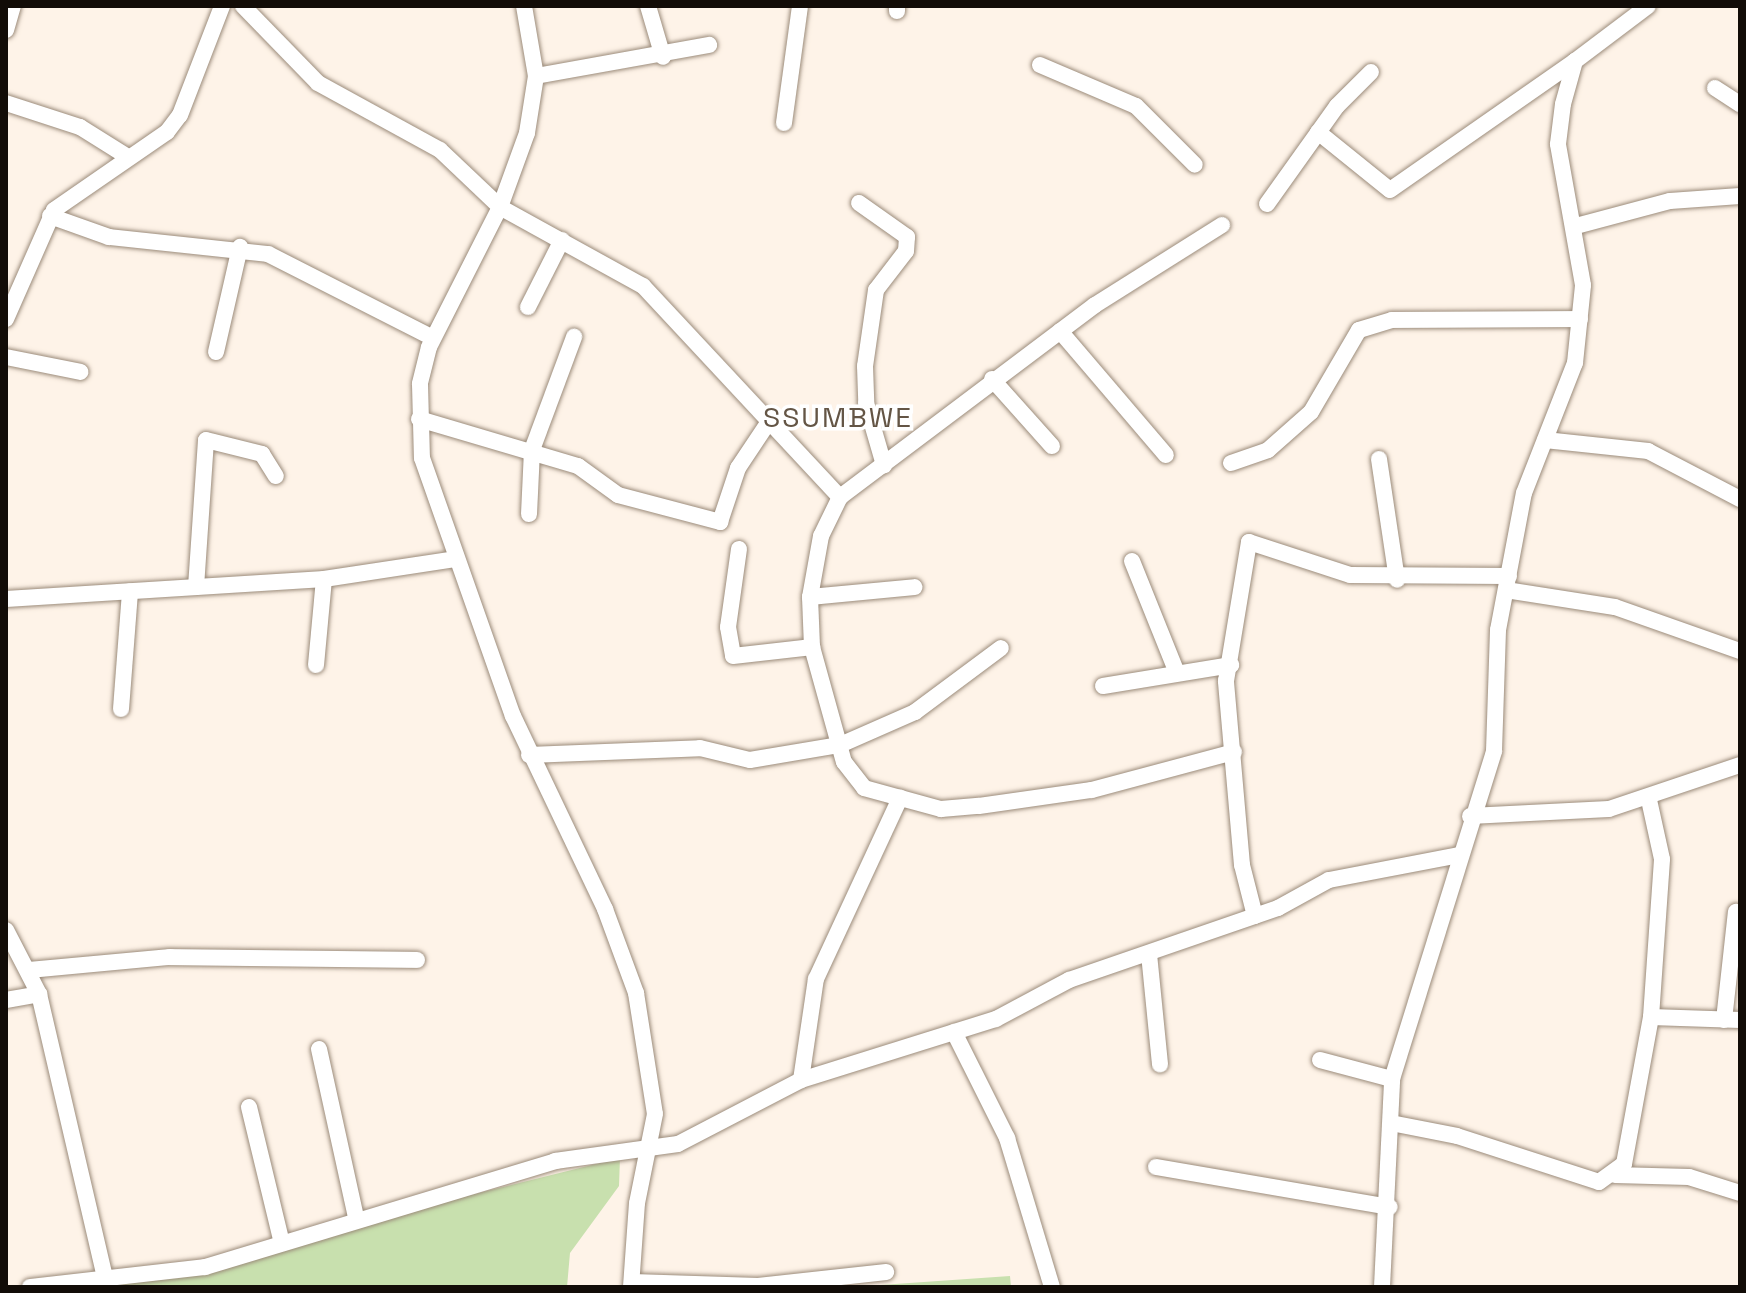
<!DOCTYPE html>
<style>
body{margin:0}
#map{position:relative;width:1746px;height:1293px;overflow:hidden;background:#fef3e8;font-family:"Space Grotesk",sans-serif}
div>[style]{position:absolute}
.green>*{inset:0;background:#c8e0ae}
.roads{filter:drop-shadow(0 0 2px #9b8b7a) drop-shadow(0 0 2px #9b8b7a)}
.street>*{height:16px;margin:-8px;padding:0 8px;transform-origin:8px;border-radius:8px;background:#fff}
span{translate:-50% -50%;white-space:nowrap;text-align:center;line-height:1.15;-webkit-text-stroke:7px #fff;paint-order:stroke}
.quarter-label{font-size:28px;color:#645545;letter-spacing:2px}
.frame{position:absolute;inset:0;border:8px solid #120c07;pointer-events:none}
</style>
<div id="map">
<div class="green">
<i style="clip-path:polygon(620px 1158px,619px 1186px,570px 1253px,567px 1287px,98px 1287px)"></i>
<i style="clip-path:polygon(1010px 1276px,1011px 1287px,852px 1287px)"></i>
</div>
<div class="roads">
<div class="street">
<i style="left:243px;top:6px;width:107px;rotate:45.8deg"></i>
<i style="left:318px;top:83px;width:139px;rotate:28.8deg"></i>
<i style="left:440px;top:150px;width:83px;rotate:43.5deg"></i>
<i style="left:500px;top:207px;width:163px;rotate:28.9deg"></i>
<i style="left:643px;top:286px;width:289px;rotate:47deg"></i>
<i style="left:524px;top:6px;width:71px;rotate:80.3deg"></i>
<i style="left:536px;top:76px;width:58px;rotate:99deg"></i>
<i style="left:527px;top:133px;width:79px;rotate:110deg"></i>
<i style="left:500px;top:207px;width:157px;rotate:116.9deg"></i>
<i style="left:429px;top:347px;width:38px;rotate:104deg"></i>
<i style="left:420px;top:384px;width:74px;rotate:88.5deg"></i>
<i style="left:422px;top:458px;width:274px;rotate:70.6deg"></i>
<i style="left:513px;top:716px;width:214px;rotate:64.5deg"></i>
<i style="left:605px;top:909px;width:90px;rotate:69.7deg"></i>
<i style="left:636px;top:993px;width:122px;rotate:81.1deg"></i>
<i style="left:655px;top:1114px;width:91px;rotate:101.4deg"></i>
<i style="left:637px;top:1203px;width:84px;rotate:94.1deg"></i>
<i style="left:648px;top:6px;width:53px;rotate:73.6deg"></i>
<i style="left:897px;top:11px;width:5px;rotate:-90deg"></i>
<i style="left:6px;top:30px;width:25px;rotate:-74deg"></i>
<i style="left:1040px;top:65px;width:104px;rotate:23.1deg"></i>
<i style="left:1136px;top:106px;width:83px;rotate:45deg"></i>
<i style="left:536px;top:76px;width:176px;rotate:-10.2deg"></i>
<i style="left:1715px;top:88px;width:30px;rotate:33deg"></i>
<i style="left:6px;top:103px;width:78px;rotate:18deg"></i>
<i style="left:80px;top:127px;width:57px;rotate:32deg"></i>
<i style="left:784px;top:123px;width:118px;rotate:-82.2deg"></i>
<i style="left:1318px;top:132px;width:92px;rotate:38.9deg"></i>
<i style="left:1390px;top:190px;width:226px;rotate:-34.9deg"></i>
<i style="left:859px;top:203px;width:59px;rotate:35.3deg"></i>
<i style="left:907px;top:237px;width:14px;rotate:94deg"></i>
<i style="left:906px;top:251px;width:49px;rotate:127.6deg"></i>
<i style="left:876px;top:290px;width:77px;rotate:98.2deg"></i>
<i style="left:865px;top:366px;width:37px;rotate:88deg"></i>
<i style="left:866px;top:403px;width:65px;rotate:73.8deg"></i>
<i style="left:1267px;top:204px;width:120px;rotate:-54.5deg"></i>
<i style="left:1337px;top:106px;width:48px;rotate:-45deg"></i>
<i style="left:50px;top:216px;width:63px;rotate:19.6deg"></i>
<i style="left:109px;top:237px;width:160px;rotate:6.1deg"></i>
<i style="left:268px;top:254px;width:185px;rotate:27deg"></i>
<i style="left:1222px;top:225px;width:150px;rotate:147.8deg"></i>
<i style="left:1095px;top:305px;width:319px;rotate:143deg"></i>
<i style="left:840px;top:497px;width:43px;rotate:116deg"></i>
<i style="left:821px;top:536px;width:62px;rotate:100.2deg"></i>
<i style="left:810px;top:597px;width:50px;rotate:87.7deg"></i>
<i style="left:812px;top:647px;width:119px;rotate:74.5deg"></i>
<i style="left:844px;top:762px;width:33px;rotate:52deg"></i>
<i style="left:864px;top:788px;width:80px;rotate:15.3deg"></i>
<i style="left:941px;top:809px;width:38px;rotate:-5deg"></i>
<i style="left:979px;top:806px;width:114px;rotate:-8.1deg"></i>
<i style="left:1092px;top:790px;width:147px;rotate:-15deg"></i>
<i style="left:1576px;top:226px;width:97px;rotate:-14.9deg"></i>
<i style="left:1670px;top:201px;width:70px;rotate:-4.1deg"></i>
<i style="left:528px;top:307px;width:75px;rotate:-63.1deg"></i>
<i style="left:6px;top:319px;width:119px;rotate:-66.2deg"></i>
<i style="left:54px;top:210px;width:137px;rotate:-34.6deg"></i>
<i style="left:167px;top:132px;width:21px;rotate:-53deg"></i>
<i style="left:180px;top:115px;width:117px;rotate:-68.9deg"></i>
<i style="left:1060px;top:331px;width:163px;rotate:49.5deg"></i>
<i style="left:216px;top:352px;width:108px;rotate:-77.1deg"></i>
<i style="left:6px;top:357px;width:76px;rotate:11.3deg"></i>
<i style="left:992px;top:379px;width:90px;rotate:48.2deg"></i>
<i style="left:419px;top:419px;width:166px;rotate:16.5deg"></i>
<i style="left:578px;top:466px;width:49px;rotate:35.9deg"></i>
<i style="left:618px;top:495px;width:106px;rotate:14.8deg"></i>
<i style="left:720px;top:522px;width:57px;rotate:-71.6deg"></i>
<i style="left:738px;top:468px;width:50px;rotate:-56.3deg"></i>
<i style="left:1545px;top:440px;width:104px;rotate:6.1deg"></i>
<i style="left:1648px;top:451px;width:104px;rotate:27.6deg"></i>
<i style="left:1379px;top:459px;width:122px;rotate:81.5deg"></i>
<i style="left:1231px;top:463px;width:39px;rotate:-19deg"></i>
<i style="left:1268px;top:450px;width:57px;rotate:-41.5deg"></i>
<i style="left:1311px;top:412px;width:95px;rotate:-59.7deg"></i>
<i style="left:1359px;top:330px;width:34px;rotate:-17deg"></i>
<i style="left:1392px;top:320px;width:188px;rotate:-0.3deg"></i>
<i style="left:529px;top:514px;width:64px;rotate:-87.3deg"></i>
<i style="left:532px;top:450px;width:121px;rotate:-69.6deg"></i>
<i style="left:739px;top:549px;width:79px;rotate:98deg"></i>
<i style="left:728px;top:627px;width:29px;rotate:80deg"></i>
<i style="left:733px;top:656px;width:80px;rotate:-6.5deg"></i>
<i style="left:1132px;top:561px;width:115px;rotate:68.1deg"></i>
<i style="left:196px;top:587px;width:147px;rotate:-86.1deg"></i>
<i style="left:206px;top:440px;width:58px;rotate:14deg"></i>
<i style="left:262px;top:454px;width:26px;rotate:58deg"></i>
<i style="left:1506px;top:590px;width:110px;rotate:8.9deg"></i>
<i style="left:1615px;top:607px;width:133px;rotate:19.4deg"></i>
<i style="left:810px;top:597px;width:105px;rotate:-5.4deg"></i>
<i style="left:6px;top:599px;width:319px;rotate:-3.6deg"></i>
<i style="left:324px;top:579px;width:134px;rotate:-8.6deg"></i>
<i style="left:316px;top:665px;width:86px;rotate:-84.7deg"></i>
<i style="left:1103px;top:686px;width:130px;rotate:-9.3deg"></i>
<i style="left:121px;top:709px;width:118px;rotate:-85.6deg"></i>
<i style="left:529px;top:755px;width:171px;rotate:-2.3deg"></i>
<i style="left:700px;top:748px;width:51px;rotate:13.5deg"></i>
<i style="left:750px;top:760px;width:91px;rotate:-9.5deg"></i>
<i style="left:840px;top:745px;width:82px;rotate:-23.7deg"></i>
<i style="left:915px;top:712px;width:107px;rotate:-36.7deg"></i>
<i style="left:1470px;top:816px;width:139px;rotate:-2.9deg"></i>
<i style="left:1609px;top:809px;width:138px;rotate:-18.6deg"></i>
<i style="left:1255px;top:916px;width:53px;rotate:-104.3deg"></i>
<i style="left:1242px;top:865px;width:185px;rotate:-95deg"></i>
<i style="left:1226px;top:681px;width:141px;rotate:-80.6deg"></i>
<i style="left:1249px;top:542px;width:106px;rotate:18.1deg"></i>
<i style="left:1350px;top:575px;width:159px;rotate:0.4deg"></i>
<i style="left:6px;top:930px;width:72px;rotate:62.7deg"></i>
<i style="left:39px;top:994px;width:291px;rotate:76.9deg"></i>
<i style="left:1149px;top:954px;width:111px;rotate:84.3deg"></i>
<i style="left:29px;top:970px;width:142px;rotate:-5.3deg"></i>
<i style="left:170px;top:957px;width:247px;rotate:0.7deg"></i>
<i style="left:6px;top:1000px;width:34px;rotate:-10deg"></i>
<i style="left:1651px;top:1017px;width:89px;rotate:1.9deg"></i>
<i style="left:1724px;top:1020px;width:109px;rotate:-83.7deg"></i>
<i style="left:954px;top:1032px;width:119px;rotate:63.4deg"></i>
<i style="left:1007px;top:1138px;width:156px;rotate:73.2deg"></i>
<i style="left:319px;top:1049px;width:172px;rotate:77.6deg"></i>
<i style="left:1320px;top:1060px;width:74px;rotate:14.8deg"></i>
<i style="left:801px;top:1080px;width:102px;rotate:-81.6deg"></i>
<i style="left:816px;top:979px;width:200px;rotate:-65.1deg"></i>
<i style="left:249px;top:1107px;width:140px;rotate:76.4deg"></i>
<i style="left:1391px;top:1123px;width:67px;rotate:11.1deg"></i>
<i style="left:1457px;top:1136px;width:149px;rotate:17.9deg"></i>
<i style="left:1599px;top:1182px;width:31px;rotate:-36deg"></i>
<i style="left:1624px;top:1164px;width:149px;rotate:-79.6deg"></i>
<i style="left:1651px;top:1017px;width:158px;rotate:-86deg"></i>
<i style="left:1662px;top:859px;width:60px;rotate:-102.4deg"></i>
<i style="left:1156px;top:1167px;width:237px;rotate:9.7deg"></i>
<i style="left:1615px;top:1175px;width:74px;rotate:1.5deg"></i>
<i style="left:1689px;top:1177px;width:53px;rotate:17.4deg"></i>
<i style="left:632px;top:1282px;width:126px;rotate:1.8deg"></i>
<i style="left:758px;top:1286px;width:129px;rotate:-6.2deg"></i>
<i style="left:30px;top:1287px;width:176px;rotate:-6.5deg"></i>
<i style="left:205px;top:1267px;width:366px;rotate:-16.8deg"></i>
<i style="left:555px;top:1161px;width:124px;rotate:-7.9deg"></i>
<i style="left:678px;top:1144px;width:139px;rotate:-27.5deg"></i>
<i style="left:801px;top:1080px;width:204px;rotate:-17.4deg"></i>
<i style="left:996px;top:1019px;width:83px;rotate:-28.1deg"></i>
<i style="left:1069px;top:980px;width:221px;rotate:-19deg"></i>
<i style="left:1278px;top:908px;width:58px;rotate:-28.8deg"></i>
<i style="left:1329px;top:880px;width:132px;rotate:-10.9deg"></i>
<i style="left:1382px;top:1287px;width:208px;rotate:-87.2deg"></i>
<i style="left:1392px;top:1079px;width:343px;rotate:-72.7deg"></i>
<i style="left:1494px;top:751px;width:121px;rotate:-88.1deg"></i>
<i style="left:1498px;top:630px;width:139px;rotate:-79.3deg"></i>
<i style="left:1524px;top:493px;width:140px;rotate:-68.6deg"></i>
<i style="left:1575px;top:363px;width:78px;rotate:-84.1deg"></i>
<i style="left:1583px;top:285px;width:143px;rotate:-100.1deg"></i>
<i style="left:1558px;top:144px;width:40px;rotate:-82.9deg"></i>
<i style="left:1563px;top:104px;width:45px;rotate:-74.4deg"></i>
<i style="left:1575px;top:61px;width:91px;rotate:-37deg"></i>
</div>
</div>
<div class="quarter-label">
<span style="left:838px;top:417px">SSUMBWE</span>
</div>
<div class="frame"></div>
</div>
